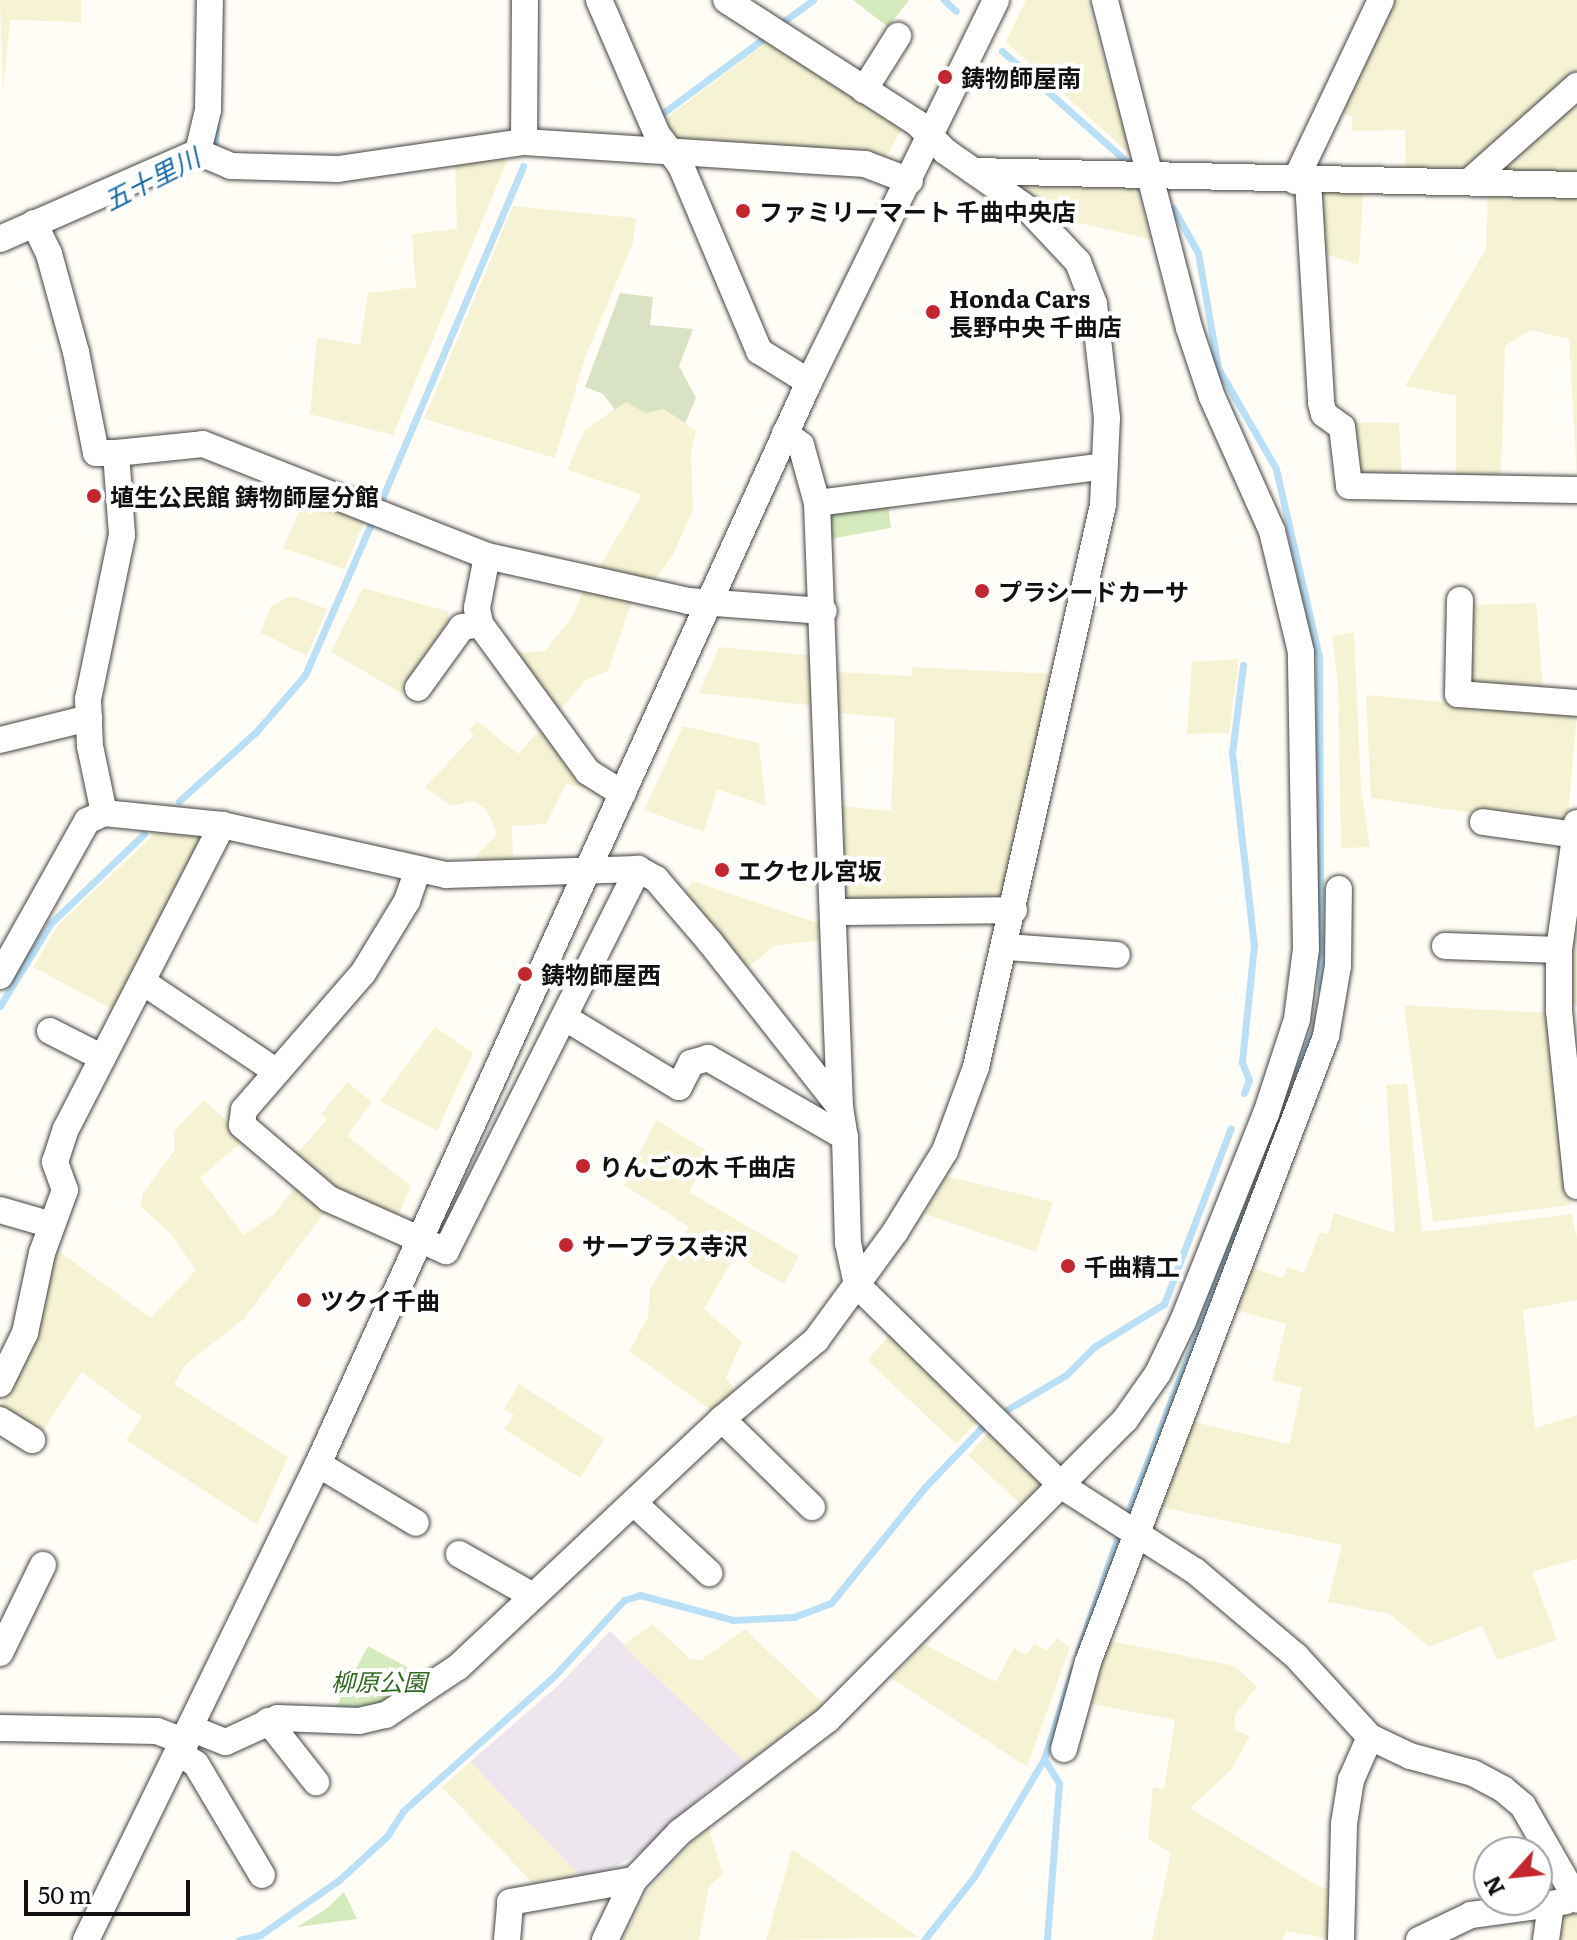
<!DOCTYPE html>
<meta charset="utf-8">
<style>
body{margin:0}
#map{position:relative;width:1577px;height:1940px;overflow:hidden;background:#fffdf5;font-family:Literata,"Noto Sans JP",serif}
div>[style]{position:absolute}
.industrial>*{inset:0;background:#eee6ef}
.farmland>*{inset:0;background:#f6f3d4}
.green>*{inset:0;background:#d5ebbd}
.cemetery>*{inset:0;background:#d9e3c4}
.stream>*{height:7px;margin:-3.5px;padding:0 3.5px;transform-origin:3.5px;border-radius:3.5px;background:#b9e0f7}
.roads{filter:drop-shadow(0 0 2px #444) drop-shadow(0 0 2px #444)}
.minor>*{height:26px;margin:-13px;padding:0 13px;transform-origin:13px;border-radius:13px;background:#fff}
.dots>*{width:22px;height:22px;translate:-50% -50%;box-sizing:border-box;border:4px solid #fff;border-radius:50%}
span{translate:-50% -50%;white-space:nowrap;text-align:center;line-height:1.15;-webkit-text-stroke:8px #fff;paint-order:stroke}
.poi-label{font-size:24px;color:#111;font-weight:700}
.left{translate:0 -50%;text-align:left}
.park-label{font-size:24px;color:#2f6b1f;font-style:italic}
.water-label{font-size:26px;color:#1768a6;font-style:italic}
.north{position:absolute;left:1473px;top:1836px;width:80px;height:80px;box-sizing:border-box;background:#fff;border:2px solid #a0a0a0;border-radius:50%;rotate:243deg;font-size:22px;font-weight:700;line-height:32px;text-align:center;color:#111}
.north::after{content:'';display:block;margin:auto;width:28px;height:36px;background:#c4262e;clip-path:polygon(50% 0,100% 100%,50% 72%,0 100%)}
.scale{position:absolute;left:24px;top:1880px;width:166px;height:36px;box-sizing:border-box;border:4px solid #111;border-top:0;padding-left:10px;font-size:24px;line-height:28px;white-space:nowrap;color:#111;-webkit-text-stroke:6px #fff;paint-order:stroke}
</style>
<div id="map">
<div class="industrial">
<i style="clip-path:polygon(610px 1631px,746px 1763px,709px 1789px,647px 1848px,587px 1883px,470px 1762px,560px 1684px)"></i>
</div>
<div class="farmland">
<i style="clip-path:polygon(0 0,81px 0,81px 22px,10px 20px,3px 93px)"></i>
<i style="clip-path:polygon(1026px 0,1087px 0,1132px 156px,1006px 42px)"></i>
<i style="clip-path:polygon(1392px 0,1577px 0,1577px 71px,1463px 170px,1406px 170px,1405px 130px,1351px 131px,1353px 117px,1338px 112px)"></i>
<i style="clip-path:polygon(769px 40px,903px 127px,887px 155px,678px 145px,664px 120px)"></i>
<i style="clip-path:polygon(1577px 101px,1577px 175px,1498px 172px)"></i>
<i style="clip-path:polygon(510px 154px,393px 435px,310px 414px,317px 337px,360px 345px,368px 293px,416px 287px,412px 234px,457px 229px,455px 161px)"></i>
<i style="clip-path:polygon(1018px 183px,1138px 188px,1150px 239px,1047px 216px,1016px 191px)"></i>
<i style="clip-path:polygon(1327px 189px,1363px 191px,1359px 265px,1320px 252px,1318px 196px)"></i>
<i style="clip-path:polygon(1488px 192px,1577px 195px,1577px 479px,1569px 339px,1530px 330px,1505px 346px,1501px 479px,1456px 477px,1456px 396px,1405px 386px,1486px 249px)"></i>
<i style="clip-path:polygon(513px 206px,636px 218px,633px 243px,586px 355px,555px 458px,424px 419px)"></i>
<i style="clip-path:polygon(626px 401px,646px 413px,664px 408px,696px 431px,691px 454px,693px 509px,673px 555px,651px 585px,594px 576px,642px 495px,567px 470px,584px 431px)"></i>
<i style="clip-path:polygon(1352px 422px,1399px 423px,1402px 477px,1364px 477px,1357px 471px)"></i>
<i style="clip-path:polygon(306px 495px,365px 520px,344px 569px,283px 548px)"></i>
<i style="clip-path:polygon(363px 588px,447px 611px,450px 618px,401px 693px,331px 652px)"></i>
<i style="clip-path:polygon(583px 591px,632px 601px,608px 671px,587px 679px,555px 715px,509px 653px,545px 651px,572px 617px)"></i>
<i style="clip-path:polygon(291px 596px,327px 609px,307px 656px,260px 632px,271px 606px)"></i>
<i style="clip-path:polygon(1536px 603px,1543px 687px,1473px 686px,1466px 677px,1469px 605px)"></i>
<i style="clip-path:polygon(1354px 632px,1361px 787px,1370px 847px,1341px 848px,1338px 684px,1332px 636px)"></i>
<i style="clip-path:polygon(719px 647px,816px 656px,818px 706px,699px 693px)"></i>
<i style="clip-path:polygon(1239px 659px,1229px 733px,1187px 734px,1192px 662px)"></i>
<i style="clip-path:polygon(913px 667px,1054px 674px,1005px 901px,844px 904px,841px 806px,891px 811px,895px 718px,837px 713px,837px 672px,911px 676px)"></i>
<i style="clip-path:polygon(1366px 695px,1577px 714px,1567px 827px,1371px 798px)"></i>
<i style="clip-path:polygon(477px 721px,518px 754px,545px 724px,592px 789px,566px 784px,546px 824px,512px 826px,513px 862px,467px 865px,497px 834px,487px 811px,474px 801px,451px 806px,425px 787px,474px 735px,469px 731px)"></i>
<i style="clip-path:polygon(683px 726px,759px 743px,766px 806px,717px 789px,704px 832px,644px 810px)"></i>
<i style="clip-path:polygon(159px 830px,198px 837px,203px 846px,117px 1012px,33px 967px,59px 924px)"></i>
<i style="clip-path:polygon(693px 881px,829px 927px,826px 939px,774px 946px,744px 971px,683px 893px)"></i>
<i style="clip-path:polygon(1577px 895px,1577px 1006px,1572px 1006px,1570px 946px)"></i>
<i style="clip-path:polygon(1404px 1005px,1550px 1013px,1570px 1205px,1433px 1222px)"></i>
<i style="clip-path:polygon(435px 1027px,473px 1053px,437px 1131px,380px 1101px)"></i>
<i style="clip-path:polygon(347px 1082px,372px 1102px,347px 1136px,411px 1186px,396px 1220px,336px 1192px,294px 1158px,327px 1119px,321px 1114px)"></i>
<i style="clip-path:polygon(1407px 1084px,1422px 1232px,1571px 1214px,1577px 1238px,1577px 1300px,1523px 1310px,1535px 1428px,1577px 1415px,1577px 1559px,1532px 1572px,1557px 1640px,1497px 1660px,1482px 1626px,1429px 1647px,1390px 1614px,1328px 1602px,1342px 1545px,1155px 1506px,1189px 1421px,1289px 1444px,1302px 1387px,1272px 1381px,1286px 1324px,1232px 1309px,1249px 1267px,1283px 1278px,1287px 1267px,1304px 1273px,1320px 1232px,1328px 1234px,1334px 1213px,1395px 1233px,1386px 1085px)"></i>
<i style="clip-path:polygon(204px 1100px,246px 1138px,200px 1178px,244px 1235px,273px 1215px,299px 1183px,328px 1208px,244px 1319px,186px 1364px,174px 1384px,288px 1457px,257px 1525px,126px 1440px,142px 1417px,82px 1372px,39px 1436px,0 1408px,35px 1335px,53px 1247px,151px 1318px,196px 1270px,170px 1233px,140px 1206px,143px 1193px,175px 1150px,174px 1131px)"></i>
<i style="clip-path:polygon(656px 1120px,710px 1153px,689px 1192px,799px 1256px,784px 1284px,735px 1256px,704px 1309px,742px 1342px,726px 1377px,737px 1396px,716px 1414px,629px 1351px,648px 1317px,650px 1289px,689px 1227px,624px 1185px)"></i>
<i style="clip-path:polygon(945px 1176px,1053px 1202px,1036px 1252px,925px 1214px)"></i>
<i style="clip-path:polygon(892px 1333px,979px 1419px,956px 1444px,867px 1360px)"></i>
<i style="clip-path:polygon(519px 1384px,605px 1439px,580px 1478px,504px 1429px,514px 1415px,504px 1409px)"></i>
<i style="clip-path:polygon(991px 1430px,1042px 1479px,1041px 1488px,1023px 1507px,968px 1455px)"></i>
<i style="clip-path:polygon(653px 1624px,690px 1659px,701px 1660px,745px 1629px,825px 1705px,746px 1763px,623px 1645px)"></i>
<i style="clip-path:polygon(1057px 1638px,1070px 1647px,1027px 1767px,891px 1678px,924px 1644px,996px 1682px,1014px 1648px,1026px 1655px,1034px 1644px,1047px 1651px)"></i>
<i style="clip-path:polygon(1106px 1640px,1235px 1666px,1257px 1687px,1235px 1715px,1235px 1730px,1250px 1736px,1231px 1770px,1190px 1808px,1318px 1886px,1336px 1891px,1334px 1940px,1286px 1931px,1282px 1940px,1152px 1940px,1171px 1853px,1148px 1839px,1153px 1787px,1164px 1789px,1175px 1720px,1087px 1703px)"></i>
<i style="clip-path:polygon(470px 1762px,587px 1883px,538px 1889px,442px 1787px)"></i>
<i style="clip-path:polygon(708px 1826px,723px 1874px,709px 1886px,699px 1940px,622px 1940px,650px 1887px)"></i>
<i style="clip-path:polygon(792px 1849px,918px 1937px,766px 1940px)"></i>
<i style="clip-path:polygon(1577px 1910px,1577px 1940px,1553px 1940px,1554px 1918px)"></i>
</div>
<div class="green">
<i style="clip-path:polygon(853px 0,909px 0,888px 27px)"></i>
<i style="clip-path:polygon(888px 505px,891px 528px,830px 539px,828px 518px,834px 513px)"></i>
<i style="clip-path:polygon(368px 1646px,429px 1679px,385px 1706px,334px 1711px)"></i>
<i style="clip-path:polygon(344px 1892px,357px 1919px,297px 1927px,326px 1909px)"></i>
</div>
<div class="cemetery">
<i style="clip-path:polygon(620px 293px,653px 297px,650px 325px,693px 329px,679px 366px,696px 398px,685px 423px,664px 409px,646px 413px,626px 402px,615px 410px,603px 394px,585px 387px)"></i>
</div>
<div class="stream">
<i style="left:944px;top:0;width:16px;rotate:43deg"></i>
<i style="left:780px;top:24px;width:41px;rotate:-36deg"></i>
<i style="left:1002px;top:51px;width:169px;rotate:41.6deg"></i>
<i style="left:663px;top:113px;width:129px;rotate:-36.5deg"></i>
<i style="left:207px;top:149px;width:10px;rotate:-37deg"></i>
<i style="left:215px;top:143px;width:17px;rotate:-87deg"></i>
<i style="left:1173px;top:208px;width:51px;rotate:60.9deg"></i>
<i style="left:1198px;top:253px;width:117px;rotate:80.1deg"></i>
<i style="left:1218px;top:368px;width:116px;rotate:60.1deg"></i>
<i style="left:1276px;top:469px;width:192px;rotate:77.1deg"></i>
<i style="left:1319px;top:656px;width:332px;rotate:89.7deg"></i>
<i style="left:381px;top:501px;width:364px;rotate:-67deg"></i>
<i style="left:1243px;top:665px;width:89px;rotate:97.1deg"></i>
<i style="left:1232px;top:753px;width:193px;rotate:83.5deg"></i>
<i style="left:1254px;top:945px;width:118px;rotate:95.9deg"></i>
<i style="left:1242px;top:1062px;width:19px;rotate:69deg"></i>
<i style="left:1249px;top:1080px;width:14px;rotate:111deg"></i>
<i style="left:179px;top:801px;width:103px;rotate:-41.9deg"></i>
<i style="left:256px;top:732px;width:75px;rotate:-49.3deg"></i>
<i style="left:305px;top:675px;width:167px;rotate:-66.4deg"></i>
<i style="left:0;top:1006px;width:96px;rotate:-58.6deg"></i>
<i style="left:50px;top:924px;width:130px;rotate:-43.8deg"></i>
<i style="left:998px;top:1415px;width:79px;rotate:-30.5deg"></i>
<i style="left:1066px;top:1375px;width:40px;rotate:-45deg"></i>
<i style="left:1094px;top:1347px;width:82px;rotate:-31.6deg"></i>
<i style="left:1164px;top:1304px;width:188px;rotate:-69.2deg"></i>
<i style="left:1125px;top:1520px;width:536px;rotate:-68.99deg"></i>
<i style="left:1078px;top:1652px;width:128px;rotate:-70.9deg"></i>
<i style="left:1044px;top:1759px;width:28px;rotate:58deg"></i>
<i style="left:1059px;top:1783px;width:157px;rotate:94.4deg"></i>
<i style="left:239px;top:1940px;width:22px;rotate:-13deg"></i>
<i style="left:260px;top:1935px;width:96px;rotate:-34.8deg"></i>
<i style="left:339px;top:1880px;width:65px;rotate:-42.5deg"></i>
<i style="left:387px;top:1836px;width:30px;rotate:-57deg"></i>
<i style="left:403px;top:1811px;width:204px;rotate:-41.8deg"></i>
<i style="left:555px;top:1675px;width:102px;rotate:-47.4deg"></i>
<i style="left:624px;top:1600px;width:17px;rotate:-17deg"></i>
<i style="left:640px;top:1595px;width:96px;rotate:15deg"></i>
<i style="left:733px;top:1620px;width:61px;rotate:-2.8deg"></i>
<i style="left:794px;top:1617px;width:40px;rotate:-21deg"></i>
<i style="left:831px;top:1603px;width:148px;rotate:-51deg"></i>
<i style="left:924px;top:1488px;width:91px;rotate:-46.3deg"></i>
<i style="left:924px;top:1940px;width:80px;rotate:-51.6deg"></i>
<i style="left:974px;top:1877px;width:137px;rotate:-59.3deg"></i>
<i style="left:1044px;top:1759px;width:96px;rotate:-72.3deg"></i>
</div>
<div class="roads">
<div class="minor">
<i style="left:599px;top:0;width:146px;rotate:66.6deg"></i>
<i style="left:657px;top:134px;width:40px;rotate:53deg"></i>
<i style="left:681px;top:166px;width:201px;rotate:67.1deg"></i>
<i style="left:759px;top:351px;width:59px;rotate:31.8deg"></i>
<i style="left:864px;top:90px;width:64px;rotate:-57.8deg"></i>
<i style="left:524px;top:142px;width:142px;rotate:-89.6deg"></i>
<i style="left:198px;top:152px;width:43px;rotate:-76.6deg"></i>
<i style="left:208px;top:110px;width:110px;rotate:-89deg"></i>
<i style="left:974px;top:171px;width:603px;rotate:1.33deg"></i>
<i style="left:1471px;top:180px;width:142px;rotate:-41.6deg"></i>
<i style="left:1295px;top:181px;width:200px;rotate:-64.6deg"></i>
<i style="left:1308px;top:181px;width:222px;rotate:86.6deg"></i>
<i style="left:1321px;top:403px;width:11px;rotate:75deg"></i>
<i style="left:1324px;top:414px;width:22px;rotate:36deg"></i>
<i style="left:1342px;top:427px;width:59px;rotate:83.2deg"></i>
<i style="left:1349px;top:486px;width:228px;rotate:1deg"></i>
<i style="left:34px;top:223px;width:34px;rotate:64deg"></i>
<i style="left:49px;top:254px;width:102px;rotate:74.6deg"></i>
<i style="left:76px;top:352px;width:103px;rotate:78.8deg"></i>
<i style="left:96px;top:453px;width:20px"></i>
<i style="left:116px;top:453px;width:82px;rotate:85.8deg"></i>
<i style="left:122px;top:535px;width:167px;rotate:101.7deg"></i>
<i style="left:88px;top:699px;width:47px;rotate:87.6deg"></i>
<i style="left:90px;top:746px;width:68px;rotate:78.2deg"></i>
<i style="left:0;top:239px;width:216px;rotate:-23.7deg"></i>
<i style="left:198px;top:152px;width:36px;rotate:23deg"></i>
<i style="left:231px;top:166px;width:107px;rotate:1.6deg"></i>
<i style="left:338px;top:169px;width:188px;rotate:-8.3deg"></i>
<i style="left:524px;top:142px;width:342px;rotate:3.7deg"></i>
<i style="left:865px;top:164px;width:48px;rotate:20.7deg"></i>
<i style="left:785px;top:433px;width:20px;rotate:37deg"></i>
<i style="left:801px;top:445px;width:60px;rotate:74.6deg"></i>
<i style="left:817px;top:503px;width:604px;rotate:87.82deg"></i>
<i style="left:840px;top:1107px;width:30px;rotate:81deg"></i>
<i style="left:845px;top:1137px;width:106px;rotate:88.4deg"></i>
<i style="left:848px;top:1243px;width:43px;rotate:77.9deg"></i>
<i style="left:857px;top:1285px;width:287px;rotate:44.4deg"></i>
<i style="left:1062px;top:1486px;width:158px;rotate:32.6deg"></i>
<i style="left:1195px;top:1571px;width:132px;rotate:40.1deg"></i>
<i style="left:1296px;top:1656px;width:110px;rotate:47.6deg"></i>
<i style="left:1370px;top:1737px;width:44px;rotate:25.4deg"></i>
<i style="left:1410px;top:1756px;width:65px;rotate:15.1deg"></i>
<i style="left:1473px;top:1773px;width:34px;rotate:28deg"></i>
<i style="left:1503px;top:1789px;width:26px;rotate:40deg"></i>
<i style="left:1523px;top:1806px;width:108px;rotate:60.1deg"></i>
<i style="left:116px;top:453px;width:87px;rotate:-5.9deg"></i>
<i style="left:203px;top:444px;width:305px;rotate:21.5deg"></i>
<i style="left:487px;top:556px;width:53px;rotate:100.9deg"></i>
<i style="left:477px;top:608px;width:16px;rotate:79deg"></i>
<i style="left:480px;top:624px;width:183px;rotate:53.9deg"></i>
<i style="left:588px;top:772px;width:41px;rotate:32.2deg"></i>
<i style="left:817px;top:503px;width:290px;rotate:-7.3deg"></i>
<i style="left:487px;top:556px;width:206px;rotate:12.6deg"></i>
<i style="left:688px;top:601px;width:136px;rotate:4.2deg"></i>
<i style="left:1460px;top:600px;width:94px;rotate:91.2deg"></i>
<i style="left:1458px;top:694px;width:119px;rotate:4.3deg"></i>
<i style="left:418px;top:688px;width:75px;rotate:-54.2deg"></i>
<i style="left:462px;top:627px;width:18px;rotate:-9deg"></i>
<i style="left:0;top:740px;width:92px;rotate:-13.9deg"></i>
<i style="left:1483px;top:822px;width:93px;rotate:8deg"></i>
<i style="left:1577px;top:823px;width:128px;rotate:98.1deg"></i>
<i style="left:1559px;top:950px;width:61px;rotate:90deg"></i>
<i style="left:1559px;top:1011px;width:176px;rotate:84.1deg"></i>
<i style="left:418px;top:869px;width:34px;rotate:109deg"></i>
<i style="left:407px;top:901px;width:84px;rotate:121.4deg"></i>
<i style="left:363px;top:973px;width:181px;rotate:131deg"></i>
<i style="left:244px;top:1110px;width:15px;rotate:98deg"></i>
<i style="left:242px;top:1125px;width:114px;rotate:40.4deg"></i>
<i style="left:329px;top:1199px;width:128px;rotate:24deg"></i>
<i style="left:446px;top:1251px;width:428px;rotate:-63.3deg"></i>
<i style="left:835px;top:912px;width:179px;rotate:-0.6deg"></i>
<i style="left:1445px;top:946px;width:114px;rotate:2deg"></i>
<i style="left:1006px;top:947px;width:111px;rotate:4.1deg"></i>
<i style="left:0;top:976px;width:178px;rotate:-60.7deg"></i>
<i style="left:87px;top:821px;width:19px;rotate:-25deg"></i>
<i style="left:104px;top:813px;width:119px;rotate:5.8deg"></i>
<i style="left:222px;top:825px;width:230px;rotate:12.6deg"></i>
<i style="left:446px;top:875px;width:192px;rotate:-1.8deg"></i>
<i style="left:638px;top:869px;width:21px;rotate:29deg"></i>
<i style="left:656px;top:879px;width:83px;rotate:49.4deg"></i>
<i style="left:710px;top:942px;width:210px;rotate:51.8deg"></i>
<i style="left:143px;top:982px;width:161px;rotate:33.9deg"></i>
<i style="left:567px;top:1019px;width:131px;rotate:31.3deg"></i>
<i style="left:679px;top:1087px;width:27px;rotate:-63deg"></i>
<i style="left:691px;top:1063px;width:18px;rotate:-16deg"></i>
<i style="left:708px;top:1058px;width:158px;rotate:30deg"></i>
<i style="left:50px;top:1031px;width:59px;rotate:27deg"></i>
<i style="left:0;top:1210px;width:54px;rotate:16.1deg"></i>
<i style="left:0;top:1384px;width:57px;rotate:-63.9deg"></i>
<i style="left:25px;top:1333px;width:82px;rotate:-78deg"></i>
<i style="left:42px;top:1253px;width:67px;rotate:-69.9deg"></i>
<i style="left:65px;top:1190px;width:30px;rotate:-110deg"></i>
<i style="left:55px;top:1162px;width:35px;rotate:-72deg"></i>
<i style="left:66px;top:1129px;width:342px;rotate:-62.8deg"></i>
<i style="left:722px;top:1419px;width:126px;rotate:44.4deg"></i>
<i style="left:0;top:1420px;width:38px;rotate:32deg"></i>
<i style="left:318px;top:1464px;width:114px;rotate:31deg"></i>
<i style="left:634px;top:1503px;width:103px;rotate:43deg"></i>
<i style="left:459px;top:1554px;width:85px;rotate:29.6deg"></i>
<i style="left:0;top:1653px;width:98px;rotate:-64deg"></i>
<i style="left:268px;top:1721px;width:78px;rotate:51.8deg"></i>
<i style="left:0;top:1728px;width:157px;rotate:1.1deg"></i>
<i style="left:157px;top:1731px;width:31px;rotate:21deg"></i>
<i style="left:193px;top:1729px;width:35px;rotate:22deg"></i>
<i style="left:226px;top:1742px;width:57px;rotate:-24.8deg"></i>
<i style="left:278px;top:1718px;width:81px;rotate:2.1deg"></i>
<i style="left:359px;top:1721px;width:28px;rotate:-13deg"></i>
<i style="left:386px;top:1715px;width:87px;rotate:-33.7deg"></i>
<i style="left:458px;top:1667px;width:362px;rotate:-43.2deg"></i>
<i style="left:722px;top:1419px;width:123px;rotate:-40deg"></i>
<i style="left:816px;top:1340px;width:134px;rotate:-53.8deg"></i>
<i style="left:895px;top:1232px;width:95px;rotate:-58.3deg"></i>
<i style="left:945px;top:1151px;width:90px;rotate:-69.7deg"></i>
<i style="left:976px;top:1067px;width:576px;rotate:-77.27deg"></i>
<i style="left:1103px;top:505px;width:87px;rotate:-87.4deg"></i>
<i style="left:1107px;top:418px;width:115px;rotate:-96.5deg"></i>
<i style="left:1094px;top:304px;width:45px;rotate:-110.9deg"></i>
<i style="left:1078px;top:262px;width:73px;rotate:-133.3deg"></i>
<i style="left:1028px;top:209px;width:101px;rotate:-145.1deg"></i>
<i style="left:945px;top:151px;width:40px;rotate:-135deg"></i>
<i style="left:917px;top:123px;width:227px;rotate:-147.2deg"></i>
<i style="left:1064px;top:1749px;width:90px;rotate:-74.6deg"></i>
<i style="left:1088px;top:1662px;width:670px;rotate:-69.18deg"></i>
<i style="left:1326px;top:1036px;width:71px;rotate:-80.3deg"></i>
<i style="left:1338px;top:966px;width:77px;rotate:-89.3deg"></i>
<i style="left:181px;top:1754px;width:18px;rotate:34deg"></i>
<i style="left:196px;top:1764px;width:129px;rotate:59.3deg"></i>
<i style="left:86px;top:1940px;width:530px;rotate:-64.02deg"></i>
<i style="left:318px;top:1464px;width:1188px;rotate:-65.59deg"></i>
<i style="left:809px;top:382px;width:425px;rotate:-63.9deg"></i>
<i style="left:507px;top:1940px;width:38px;rotate:-85deg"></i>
<i style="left:510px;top:1902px;width:126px;rotate:-10.1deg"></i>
<i style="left:605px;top:1940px;width:67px;rotate:-64.2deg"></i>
<i style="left:634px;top:1880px;width:66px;rotate:-46.2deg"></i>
<i style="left:680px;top:1832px;width:185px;rotate:-37.3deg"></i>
<i style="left:827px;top:1720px;width:423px;rotate:-45.2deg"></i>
<i style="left:1125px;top:1420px;width:57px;rotate:-54.9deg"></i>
<i style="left:1158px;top:1373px;width:58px;rotate:-64.3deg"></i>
<i style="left:1183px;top:1321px;width:223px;rotate:-68.2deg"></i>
<i style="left:1266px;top:1114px;width:100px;rotate:-71.9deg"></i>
<i style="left:1297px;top:1019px;width:71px;rotate:-82.7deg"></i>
<i style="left:1306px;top:949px;width:297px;rotate:-91deg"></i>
<i style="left:1301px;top:652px;width:124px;rotate:-103.5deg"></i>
<i style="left:1272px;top:531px;width:147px;rotate:-114.1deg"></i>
<i style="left:1212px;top:397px;width:73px;rotate:-108.4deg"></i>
<i style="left:1189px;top:328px;width:339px;rotate:-104.4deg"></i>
<i style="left:1341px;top:1940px;width:116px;rotate:-88.5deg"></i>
<i style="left:1344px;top:1824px;width:45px;rotate:-81deg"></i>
<i style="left:1351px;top:1780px;width:47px;rotate:-66.2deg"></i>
<i style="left:1419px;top:1940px;width:58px;rotate:-25.7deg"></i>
<i style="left:1471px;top:1915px;width:81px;rotate:-7.8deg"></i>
<i style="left:1546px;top:1940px;width:36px;rotate:-82deg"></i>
<i style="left:1551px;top:1904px;width:15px;rotate:-11deg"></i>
</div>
</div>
<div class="dots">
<i style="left:945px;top:77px;background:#c4262e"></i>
<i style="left:743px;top:211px;background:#c4262e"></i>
<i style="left:933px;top:312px;background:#c4262e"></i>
<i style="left:94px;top:496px;background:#c4262e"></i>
<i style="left:982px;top:591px;background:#c4262e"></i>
<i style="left:722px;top:870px;background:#c4262e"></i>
<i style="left:525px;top:974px;background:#c4262e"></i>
<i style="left:583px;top:1166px;background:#c4262e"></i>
<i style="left:566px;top:1245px;background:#c4262e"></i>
<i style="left:1068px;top:1266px;background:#c4262e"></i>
<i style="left:304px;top:1300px;background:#c4262e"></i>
</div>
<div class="poi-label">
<span class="left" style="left:961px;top:77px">鋳物師屋南</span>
<span class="left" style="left:759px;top:211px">ファミリーマート 千曲中央店</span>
<span class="left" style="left:949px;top:312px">Honda Cars<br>長野中央 千曲店</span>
<span class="left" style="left:110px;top:496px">埴生公民館 鋳物師屋分館</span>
<span class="left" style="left:998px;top:591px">プラシードカーサ</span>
<span class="left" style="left:738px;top:870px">エクセル宮坂</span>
<span class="left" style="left:541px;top:974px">鋳物師屋西</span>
<span class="left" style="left:599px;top:1166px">りんごの木 千曲店</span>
<span class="left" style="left:582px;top:1245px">サープラス寺沢</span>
<span class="left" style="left:1084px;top:1266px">千曲精工</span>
<span class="left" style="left:320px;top:1300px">ツクイ千曲</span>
</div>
<div class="park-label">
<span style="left:379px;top:1681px">柳原公園</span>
</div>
<div class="water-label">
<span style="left:151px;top:178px;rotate:-27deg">五十里川</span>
</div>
<div class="north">N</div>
<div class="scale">50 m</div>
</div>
